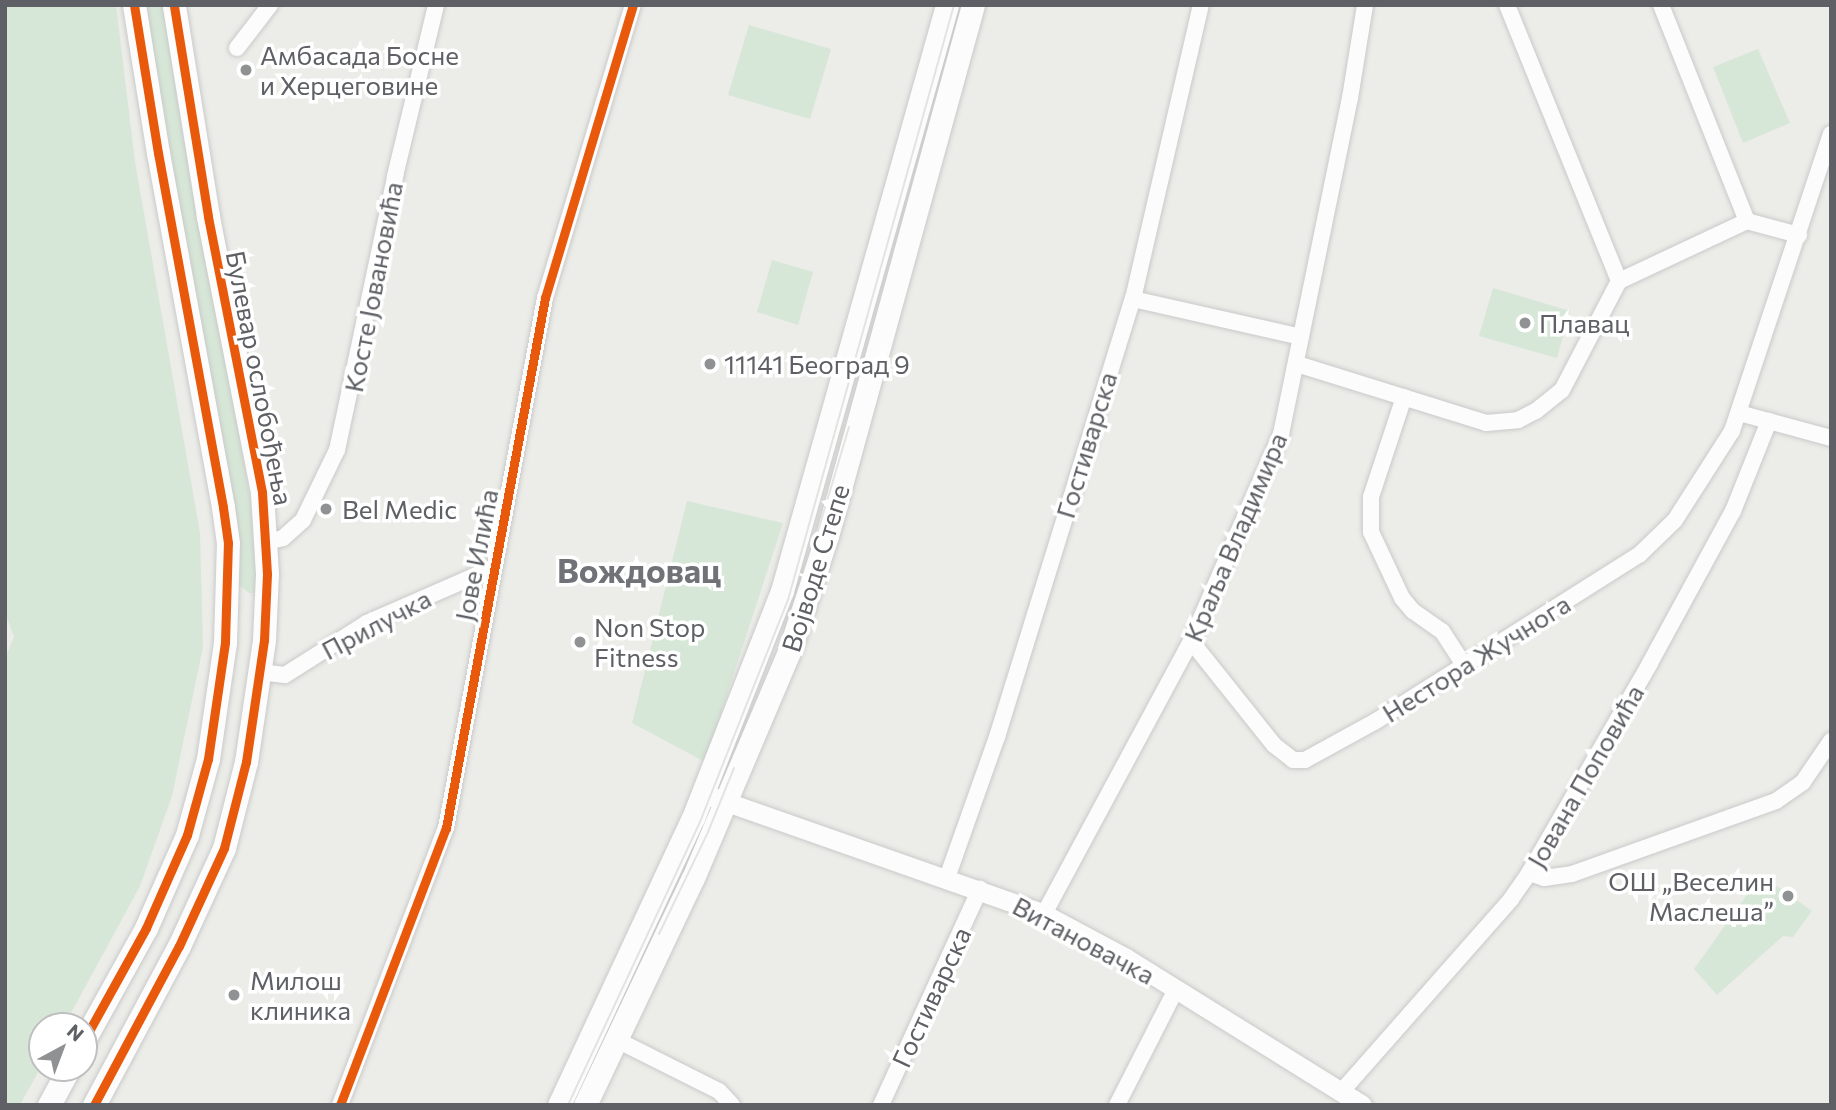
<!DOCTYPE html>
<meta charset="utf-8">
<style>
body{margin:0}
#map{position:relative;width:1836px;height:1110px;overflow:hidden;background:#ecece8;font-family:Commissioner,sans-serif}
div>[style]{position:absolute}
.green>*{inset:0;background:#d7e7d7}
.roads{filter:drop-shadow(0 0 2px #c9caca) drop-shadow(0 0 2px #c9caca)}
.minor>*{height:16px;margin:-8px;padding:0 8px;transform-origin:8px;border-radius:8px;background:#fcfcfc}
.tertiary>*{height:19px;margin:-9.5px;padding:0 9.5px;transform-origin:9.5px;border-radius:9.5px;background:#fcfcfc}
.secondary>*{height:23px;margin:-11.5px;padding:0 11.5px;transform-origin:11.5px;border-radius:11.5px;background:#fcfcfc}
.tram>*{height:2px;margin:-1px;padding:0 1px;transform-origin:1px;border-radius:1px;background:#e3e3e2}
.cycleway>*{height:9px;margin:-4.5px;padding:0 4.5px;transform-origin:4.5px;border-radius:4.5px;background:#e8590c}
.dots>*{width:19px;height:19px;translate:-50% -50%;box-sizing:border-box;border:4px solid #fff;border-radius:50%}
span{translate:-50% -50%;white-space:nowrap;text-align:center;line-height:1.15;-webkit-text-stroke:7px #fff;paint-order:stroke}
.poi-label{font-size:26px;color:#5e6065}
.left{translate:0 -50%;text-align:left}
.right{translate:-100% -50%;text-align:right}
.street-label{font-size:26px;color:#5e6065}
.district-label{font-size:33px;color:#6f7277;font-weight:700}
.frame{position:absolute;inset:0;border:7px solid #5e6065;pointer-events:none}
.north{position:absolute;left:28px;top:1012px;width:70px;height:70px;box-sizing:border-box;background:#fff;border:2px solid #bfbfc1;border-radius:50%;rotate:41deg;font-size:19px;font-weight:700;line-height:28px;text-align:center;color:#5e6065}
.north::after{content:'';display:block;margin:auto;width:24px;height:32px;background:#909193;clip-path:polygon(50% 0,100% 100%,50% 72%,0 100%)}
</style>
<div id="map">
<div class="green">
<i style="clip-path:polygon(5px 5px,116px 5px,135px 162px,200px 533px,203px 647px,172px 796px,140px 886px,64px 1026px,42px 1026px,42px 1065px,20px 1105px,5px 1105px,5px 658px,14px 637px,5px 613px)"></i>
<i style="clip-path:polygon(143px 5px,166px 5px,259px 552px,260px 588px,254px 593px,249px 593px,239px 585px,235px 511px,166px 151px)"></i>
<i style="clip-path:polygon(749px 25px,831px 49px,810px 119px,728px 95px)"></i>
<i style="clip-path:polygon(1758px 49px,1790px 123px,1743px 143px,1713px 67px)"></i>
<i style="clip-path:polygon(772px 260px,813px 272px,798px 325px,757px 312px)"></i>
<i style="clip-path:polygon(1493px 288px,1570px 311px,1557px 358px,1479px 336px)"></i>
<i style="clip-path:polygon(687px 501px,783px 523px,705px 762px,632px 723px)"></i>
<i style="clip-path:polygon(1761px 875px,1812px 911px,1793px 937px,1783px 936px,1717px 995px,1694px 969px)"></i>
</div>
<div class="roads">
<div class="minor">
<i style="left:1507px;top:5px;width:298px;rotate:67.9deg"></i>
<i style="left:1661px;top:5px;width:232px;rotate:68.3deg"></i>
<i style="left:237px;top:48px;width:54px;rotate:-52.5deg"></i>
<i style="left:1747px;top:221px;width:54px;rotate:15.1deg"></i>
<i style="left:1133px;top:299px;width:172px;rotate:12.7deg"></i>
<i style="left:1297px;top:364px;width:198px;rotate:17.3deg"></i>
<i style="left:1486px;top:423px;width:32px;rotate:-5deg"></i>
<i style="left:1518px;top:420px;width:20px;rotate:-27deg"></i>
<i style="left:1536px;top:411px;width:33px;rotate:-39deg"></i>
<i style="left:1562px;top:390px;width:123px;rotate:-62.4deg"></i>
<i style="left:1619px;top:281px;width:141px;rotate:-25.1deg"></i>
<i style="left:1404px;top:397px;width:105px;rotate:108.3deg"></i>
<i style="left:1371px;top:497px;width:35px;rotate:90deg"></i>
<i style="left:1371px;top:532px;width:73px;rotate:64.8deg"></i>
<i style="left:1402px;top:598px;width:17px;rotate:50deg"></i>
<i style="left:1413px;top:611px;width:35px;rotate:35deg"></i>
<i style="left:1442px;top:631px;width:40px;rotate:57.1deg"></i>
<i style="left:1739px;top:413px;width:95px;rotate:15.2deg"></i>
<i style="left:266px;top:542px;width:17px;rotate:-13deg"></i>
<i style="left:283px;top:538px;width:27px;rotate:-42deg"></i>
<i style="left:303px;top:520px;width:78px;rotate:-64.1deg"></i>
<i style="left:337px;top:450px;width:280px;rotate:-78deg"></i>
<i style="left:395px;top:176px;width:176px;rotate:-76.5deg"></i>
<i style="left:1191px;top:641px;width:133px;rotate:51.4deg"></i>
<i style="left:1274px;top:745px;width:24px;rotate:38deg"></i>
<i style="left:1293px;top:760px;width:12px"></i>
<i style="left:1305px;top:760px;width:81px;rotate:-28.8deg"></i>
<i style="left:1376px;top:721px;width:311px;rotate:-32.3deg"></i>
<i style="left:1639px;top:555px;width:50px;rotate:-44.2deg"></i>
<i style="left:1675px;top:520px;width:106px;rotate:-57.4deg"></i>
<i style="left:1732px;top:431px;width:313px;rotate:-71.6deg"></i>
<i style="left:260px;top:672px;width:25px;rotate:7deg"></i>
<i style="left:285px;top:675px;width:97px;rotate:-32.4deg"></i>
<i style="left:367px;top:623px;width:137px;rotate:-23.6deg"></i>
<i style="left:1529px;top:873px;width:16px;rotate:18deg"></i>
<i style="left:1544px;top:878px;width:28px;rotate:-8deg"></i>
<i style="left:1572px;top:874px;width:217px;rotate:-19.7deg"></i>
<i style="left:1776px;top:801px;width:33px;rotate:-35deg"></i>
<i style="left:1803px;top:782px;width:50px;rotate:-55.7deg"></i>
<i style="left:947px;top:878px;width:150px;rotate:-70.5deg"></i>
<i style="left:997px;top:737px;width:459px;rotate:-72.8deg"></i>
<i style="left:1133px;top:299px;width:302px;rotate:-77deg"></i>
<i style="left:1044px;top:914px;width:310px;rotate:-61.7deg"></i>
<i style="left:1191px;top:641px;width:226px;rotate:-66.5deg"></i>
<i style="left:1281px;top:434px;width:343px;rotate:-78.4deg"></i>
<i style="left:1350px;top:98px;width:94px;rotate:-80.8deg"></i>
<i style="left:617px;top:1040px;width:114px;rotate:26.6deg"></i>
<i style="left:719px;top:1091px;width:19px;rotate:47deg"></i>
<i style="left:1342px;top:1091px;width:256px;rotate:-48.6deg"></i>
<i style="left:1511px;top:899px;width:32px;rotate:-55deg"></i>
<i style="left:1529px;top:873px;width:242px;rotate:-60deg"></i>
<i style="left:1650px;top:663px;width:173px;rotate:-61.4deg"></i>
<i style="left:1733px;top:511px;width:97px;rotate:-68.2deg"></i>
<i style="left:340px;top:1105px;width:297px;rotate:-69.1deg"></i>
<i style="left:446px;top:828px;width:539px;rotate:-79.42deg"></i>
<i style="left:545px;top:298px;width:306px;rotate:-73.3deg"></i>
<i style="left:881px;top:1105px;width:238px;rotate:-65.4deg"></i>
<i style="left:1117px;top:1105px;width:130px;rotate:-63deg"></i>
</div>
<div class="tertiary">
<i style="left:704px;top:794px;width:361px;rotate:19.4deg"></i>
<i style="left:1044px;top:914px;width:93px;rotate:28.2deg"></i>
<i style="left:1126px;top:958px;width:278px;rotate:31.9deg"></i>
</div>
<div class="secondary">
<i style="left:84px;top:1040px;width:128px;rotate:-61deg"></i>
<i style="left:146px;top:928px;width:102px;rotate:-66.2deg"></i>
<i style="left:187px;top:835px;width:79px;rotate:-74.6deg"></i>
<i style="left:208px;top:759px;width:118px;rotate:-81.7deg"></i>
<i style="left:225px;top:642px;width:99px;rotate:-88.3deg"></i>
<i style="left:228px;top:543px;width:36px;rotate:-98deg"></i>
<i style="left:223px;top:507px;width:360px;rotate:-100.4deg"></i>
<i style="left:158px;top:153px;width:150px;rotate:-99.2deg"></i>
<i style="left:49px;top:1105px;width:42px;rotate:-61.6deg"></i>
<i style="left:94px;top:1105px;width:180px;rotate:-61.9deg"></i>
<i style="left:179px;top:946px;width:108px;rotate:-65.3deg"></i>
<i style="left:224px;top:848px;width:89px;rotate:-75.7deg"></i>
<i style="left:246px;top:762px;width:123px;rotate:-81.6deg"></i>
<i style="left:264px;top:640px;width:66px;rotate:-87.4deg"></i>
<i style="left:267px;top:574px;width:82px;rotate:-93.5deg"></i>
<i style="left:262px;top:492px;width:281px;rotate:-101.1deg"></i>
<i style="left:208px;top:216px;width:214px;rotate:-99.2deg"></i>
<i style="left:559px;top:1105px;width:317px;rotate:-65deg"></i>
<i style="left:693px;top:818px;width:244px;rotate:-68.6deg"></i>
<i style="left:782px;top:591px;width:609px;rotate:-74.27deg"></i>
<i style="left:585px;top:1105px;width:251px;rotate:-64.6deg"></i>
<i style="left:693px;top:878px;width:246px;rotate:-67deg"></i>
<i style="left:789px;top:652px;width:122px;rotate:-71.9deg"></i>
<i style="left:827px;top:536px;width:551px;rotate:-74.63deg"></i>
</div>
</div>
<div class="tram">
<i style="left:815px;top:541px;width:119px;rotate:-73.4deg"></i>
<i style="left:659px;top:934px;width:113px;rotate:-64.3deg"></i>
<i style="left:708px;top:832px;width:69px;rotate:-67.9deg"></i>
<i style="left:568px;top:1105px;width:312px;rotate:-65deg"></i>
<i style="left:700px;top:822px;width:239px;rotate:-68.4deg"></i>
<i style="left:788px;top:600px;width:618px;rotate:-74.41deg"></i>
</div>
<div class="cycleway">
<i style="left:84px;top:1040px;width:128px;rotate:-61deg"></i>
<i style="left:146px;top:928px;width:102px;rotate:-66.2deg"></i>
<i style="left:187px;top:835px;width:79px;rotate:-74.6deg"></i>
<i style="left:208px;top:759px;width:118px;rotate:-81.7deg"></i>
<i style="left:225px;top:642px;width:99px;rotate:-88.3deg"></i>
<i style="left:228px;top:543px;width:36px;rotate:-98deg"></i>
<i style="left:223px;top:507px;width:360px;rotate:-100.4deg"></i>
<i style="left:158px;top:153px;width:150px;rotate:-99.2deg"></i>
<i style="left:94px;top:1105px;width:180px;rotate:-61.9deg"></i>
<i style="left:179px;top:946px;width:108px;rotate:-65.3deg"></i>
<i style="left:224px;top:848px;width:89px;rotate:-75.7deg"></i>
<i style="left:246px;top:762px;width:123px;rotate:-81.6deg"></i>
<i style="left:264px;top:640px;width:66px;rotate:-87.4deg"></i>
<i style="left:267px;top:574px;width:82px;rotate:-93.5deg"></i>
<i style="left:262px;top:492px;width:281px;rotate:-101.1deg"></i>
<i style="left:208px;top:216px;width:214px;rotate:-99.2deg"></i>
<i style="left:340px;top:1105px;width:297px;rotate:-69.1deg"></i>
<i style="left:446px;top:828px;width:539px;rotate:-79.42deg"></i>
<i style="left:545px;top:298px;width:306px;rotate:-73.3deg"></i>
</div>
<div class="dots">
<i style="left:246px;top:70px;background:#909193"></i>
<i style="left:1525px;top:323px;background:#909193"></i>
<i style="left:710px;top:364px;background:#909193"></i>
<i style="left:326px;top:509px;background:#909193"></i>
<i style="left:580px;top:642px;background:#909193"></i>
<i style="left:1788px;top:896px;background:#909193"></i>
<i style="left:234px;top:995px;background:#909193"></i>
</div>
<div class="poi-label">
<span class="left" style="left:260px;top:70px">Амбасада Босне<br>и Херцеговине</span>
<span class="left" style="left:1539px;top:323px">Плавац</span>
<span class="left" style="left:724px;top:364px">11141 Београд 9</span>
<span class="left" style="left:342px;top:509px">Bel Medic</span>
<span class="left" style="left:594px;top:642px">Non Stop<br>Fitness</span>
<span class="right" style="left:1774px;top:896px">ОШ „Веселин<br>Маслеша”</span>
<span class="left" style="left:250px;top:995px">Милош<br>клиника</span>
</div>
<div class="street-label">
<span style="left:373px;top:287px;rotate:-79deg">Косте Јовановића</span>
<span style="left:260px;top:378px;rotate:79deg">Булевар ослобођења</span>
<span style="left:1086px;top:445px;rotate:-73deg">Гостиварска</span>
<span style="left:1235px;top:537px;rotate:-67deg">Краља Владимира</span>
<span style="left:476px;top:555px;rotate:-79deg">Јове Илића</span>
<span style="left:815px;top:568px;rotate:-73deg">Војводе Степе</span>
<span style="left:376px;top:624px;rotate:-28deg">Прилучка</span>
<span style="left:1476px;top:658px;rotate:-32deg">Нестора Жучнога</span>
<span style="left:1585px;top:776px;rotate:-60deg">Јована Поповића</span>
<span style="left:1084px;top:940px;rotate:28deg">Витановачка</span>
<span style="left:931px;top:997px;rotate:-65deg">Гостиварска</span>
</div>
<div class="district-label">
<span style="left:639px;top:570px">Вождовац</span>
</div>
<div class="frame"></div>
<div class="north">N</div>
</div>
